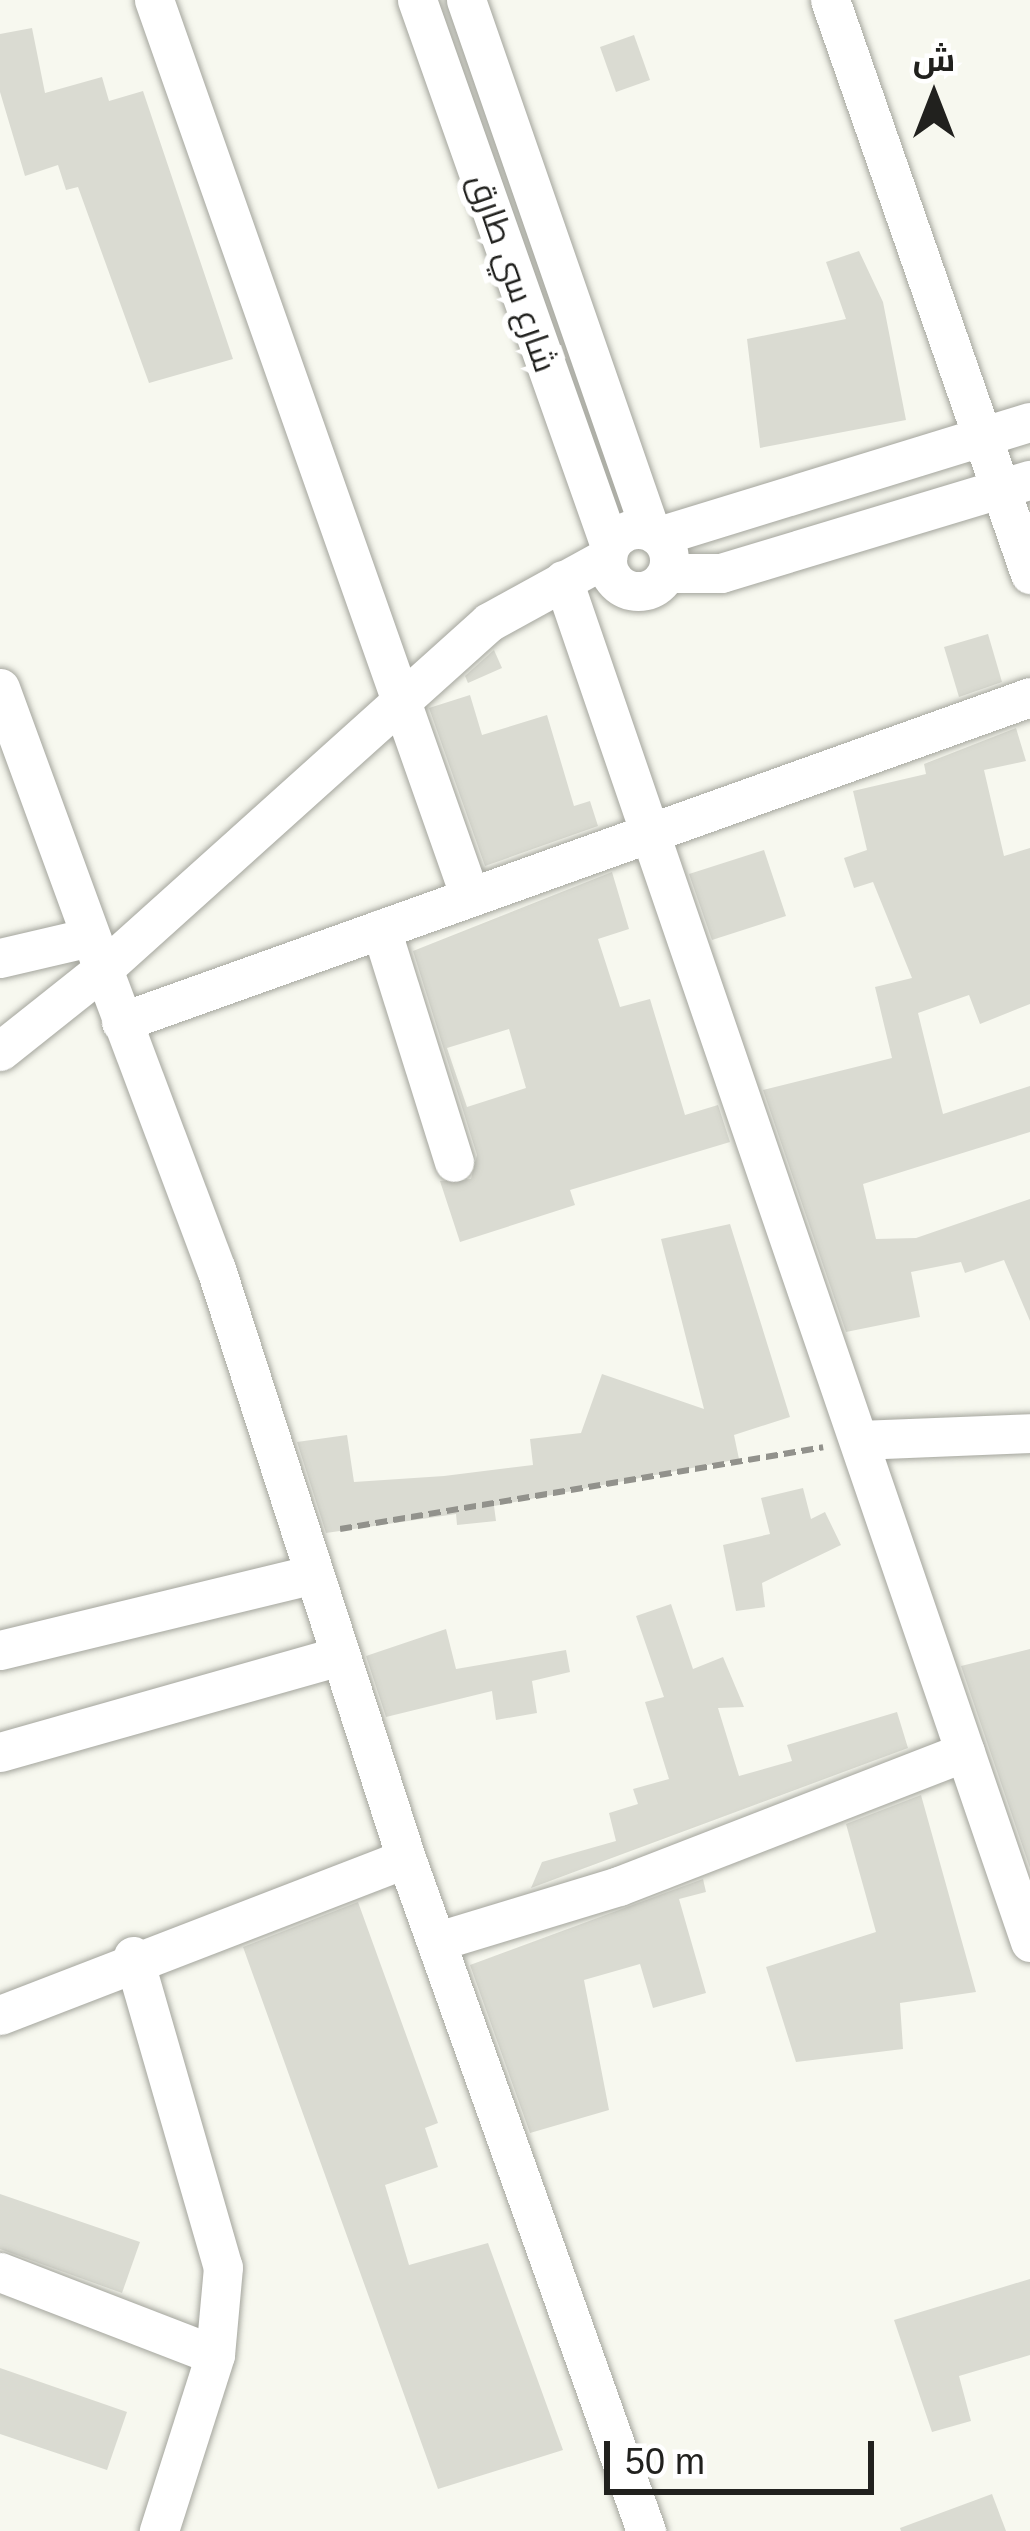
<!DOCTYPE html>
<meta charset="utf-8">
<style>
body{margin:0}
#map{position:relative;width:1030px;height:2531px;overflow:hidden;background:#f7f8ef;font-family:Arial,Cairo,sans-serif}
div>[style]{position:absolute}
.building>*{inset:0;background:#dadbd2}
.path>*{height:6px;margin-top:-3px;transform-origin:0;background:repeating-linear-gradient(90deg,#92928c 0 12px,transparent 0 18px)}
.roads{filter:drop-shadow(0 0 3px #a4a59d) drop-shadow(0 0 3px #a4a59d)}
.minor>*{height:39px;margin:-19.5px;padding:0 19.5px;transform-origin:19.5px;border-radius:19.5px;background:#fff}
.minor>.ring{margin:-19.5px;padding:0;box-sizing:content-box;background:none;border:39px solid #fff;border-radius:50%}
span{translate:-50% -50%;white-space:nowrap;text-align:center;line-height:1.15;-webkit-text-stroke:12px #fff;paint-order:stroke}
.street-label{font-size:33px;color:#21211e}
.north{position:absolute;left:874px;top:36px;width:120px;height:120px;-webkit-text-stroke:9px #fff;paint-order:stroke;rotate:0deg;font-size:33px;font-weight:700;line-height:48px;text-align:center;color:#21211e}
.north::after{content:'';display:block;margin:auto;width:42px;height:54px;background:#21211e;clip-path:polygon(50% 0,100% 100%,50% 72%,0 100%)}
.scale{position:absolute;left:604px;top:2441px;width:270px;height:54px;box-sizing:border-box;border:6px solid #21211e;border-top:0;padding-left:15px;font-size:36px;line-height:42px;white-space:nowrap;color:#21211e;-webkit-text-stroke:9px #fff;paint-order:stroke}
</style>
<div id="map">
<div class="building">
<i style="clip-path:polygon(32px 28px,45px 93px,102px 77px,109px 101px,143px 91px,233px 359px,149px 383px,78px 187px,66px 190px,58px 165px,25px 176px,0 92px,0 34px)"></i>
<i style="clip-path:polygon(634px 35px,650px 80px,616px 92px,600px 47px)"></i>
<i style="clip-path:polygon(859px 251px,883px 302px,906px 420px,760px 448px,747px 339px,846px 319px,826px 262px)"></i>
<i style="clip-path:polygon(988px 634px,1002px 682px,959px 697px,944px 647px)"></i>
<i style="clip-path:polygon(494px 650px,502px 668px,468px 683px,465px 676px)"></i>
<i style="clip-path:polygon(470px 695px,482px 735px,547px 715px,574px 806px,590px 801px,598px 826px,485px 866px,429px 708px)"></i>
<i style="clip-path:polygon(1016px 728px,1026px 761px,984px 770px,1004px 856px,1030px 848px,1030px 1004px,980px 1024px,969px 995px,918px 1013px,943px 1114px,1030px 1086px,1030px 1132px,863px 1184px,876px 1239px,916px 1238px,1030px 1199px,1030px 1321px,1004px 1260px,965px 1273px,961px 1262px,911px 1272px,920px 1317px,846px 1332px,763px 1090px,892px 1058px,875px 987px,912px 978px,873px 882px,854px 888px,844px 858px,867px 850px,853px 791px,926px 774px,924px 764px)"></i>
<i style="clip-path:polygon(764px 850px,786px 916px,712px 940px,689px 874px)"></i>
<i style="clip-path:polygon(evenodd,612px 872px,629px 929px,598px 939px,620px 1007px,650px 999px,685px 1115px,718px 1105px,730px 1142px,570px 1190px,575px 1205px,460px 1242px,440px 1181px,471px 1179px,477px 1155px,413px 951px,612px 872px,509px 1029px,526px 1088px,467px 1107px,447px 1048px,509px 1029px)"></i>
<i style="clip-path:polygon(730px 1224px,790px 1417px,734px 1435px,739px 1459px,494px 1506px,496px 1521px,457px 1525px,456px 1514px,326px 1533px,297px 1442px,347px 1435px,354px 1482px,444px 1476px,533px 1465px,530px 1439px,581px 1433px,602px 1374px,704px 1409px,661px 1239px)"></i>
<i style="clip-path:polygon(803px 1488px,811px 1519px,825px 1512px,841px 1545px,762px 1583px,765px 1607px,736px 1611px,723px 1545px,770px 1534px,761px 1498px)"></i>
<i style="clip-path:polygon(671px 1604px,693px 1669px,723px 1657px,744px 1707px,718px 1708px,739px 1776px,792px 1761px,787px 1745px,897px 1712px,908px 1748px,531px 1888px,542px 1862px,616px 1841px,609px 1813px,638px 1804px,633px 1789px,669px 1779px,645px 1702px,664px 1697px,636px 1616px)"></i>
<i style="clip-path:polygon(446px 1629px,456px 1669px,566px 1650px,570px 1672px,532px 1681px,537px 1713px,496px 1720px,492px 1691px,386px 1717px,366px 1656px)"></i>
<i style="clip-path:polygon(1030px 1649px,1030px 1868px,961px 1666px)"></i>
<i style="clip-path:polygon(921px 1795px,976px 1992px,900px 2003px,903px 2049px,796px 2062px,766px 1967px,876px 1932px,846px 1824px)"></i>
<i style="clip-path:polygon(703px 1879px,706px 1892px,679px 1899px,706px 1993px,653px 2008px,640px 1964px,584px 1980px,609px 2110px,530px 2133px,470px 1965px)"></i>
<i style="clip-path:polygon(358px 1902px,438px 2123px,425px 2128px,438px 2167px,385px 2185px,409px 2265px,488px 2243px,563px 2450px,438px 2489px,243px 1947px)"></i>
<i style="clip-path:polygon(0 2194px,140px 2242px,122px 2293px,0 2249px)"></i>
<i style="clip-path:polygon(1030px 2279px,1030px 2355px,959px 2376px,971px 2421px,932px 2432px,894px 2320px)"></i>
<i style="clip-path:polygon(0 2368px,127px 2412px,107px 2470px,0 2434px)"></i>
<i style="clip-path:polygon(992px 2494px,1006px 2531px,901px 2531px,900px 2528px)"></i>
</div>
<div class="path">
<i style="left:340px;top:1529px;width:490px;rotate:-9.6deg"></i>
</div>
<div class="roads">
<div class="minor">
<i style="left:154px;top:0;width:951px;rotate:70.59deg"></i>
<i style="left:417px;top:0;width:579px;rotate:70.53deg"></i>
<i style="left:466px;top:0;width:561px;rotate:70.85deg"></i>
<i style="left:830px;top:0;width:608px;rotate:70.79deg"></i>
<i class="ring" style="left:607px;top:529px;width:23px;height:23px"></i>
<i style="left:659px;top:536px;width:388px;rotate:-17.1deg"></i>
<i style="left:667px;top:573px;width:54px"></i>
<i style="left:721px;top:573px;width:323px;rotate:-16.8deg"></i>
<i style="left:563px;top:580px;width:1440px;rotate:71.07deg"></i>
<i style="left:0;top:688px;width:299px;rotate:69.9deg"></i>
<i style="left:103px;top:969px;width:519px;rotate:-41.95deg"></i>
<i style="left:489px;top:622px;width:135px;rotate:-28.8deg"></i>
<i style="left:381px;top:929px;width:244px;rotate:72.6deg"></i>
<i style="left:0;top:958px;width:88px;rotate:-13.1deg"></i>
<i style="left:121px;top:1022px;width:965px;rotate:-19.67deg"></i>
<i style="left:0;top:1051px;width:132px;rotate:-38.5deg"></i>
<i style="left:103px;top:969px;width:321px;rotate:69.4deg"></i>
<i style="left:216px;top:1269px;width:619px;rotate:72.12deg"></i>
<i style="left:859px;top:1440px;width:171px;rotate:-2.3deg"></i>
<i style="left:0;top:1650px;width:322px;rotate:-13.6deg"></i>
<i style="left:0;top:1752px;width:353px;rotate:-15.8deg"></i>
<i style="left:438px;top:1941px;width:189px;rotate:-16.9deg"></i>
<i style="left:619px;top:1886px;width:371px;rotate:-21.2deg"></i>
<i style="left:133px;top:1956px;width:324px;rotate:73.9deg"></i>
<i style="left:223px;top:2267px;width:88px;rotate:95.2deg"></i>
<i style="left:215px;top:2355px;width:185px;rotate:107.7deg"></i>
<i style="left:0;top:2015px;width:435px;rotate:-21.1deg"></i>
<i style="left:406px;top:1858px;width:715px;rotate:70.37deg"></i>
<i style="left:0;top:2272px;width:230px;rotate:21.1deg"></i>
</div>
</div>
<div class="street-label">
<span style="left:513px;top:273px;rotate:71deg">شارع سي طارق</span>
</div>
<div class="north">ش</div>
<div class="scale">50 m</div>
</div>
